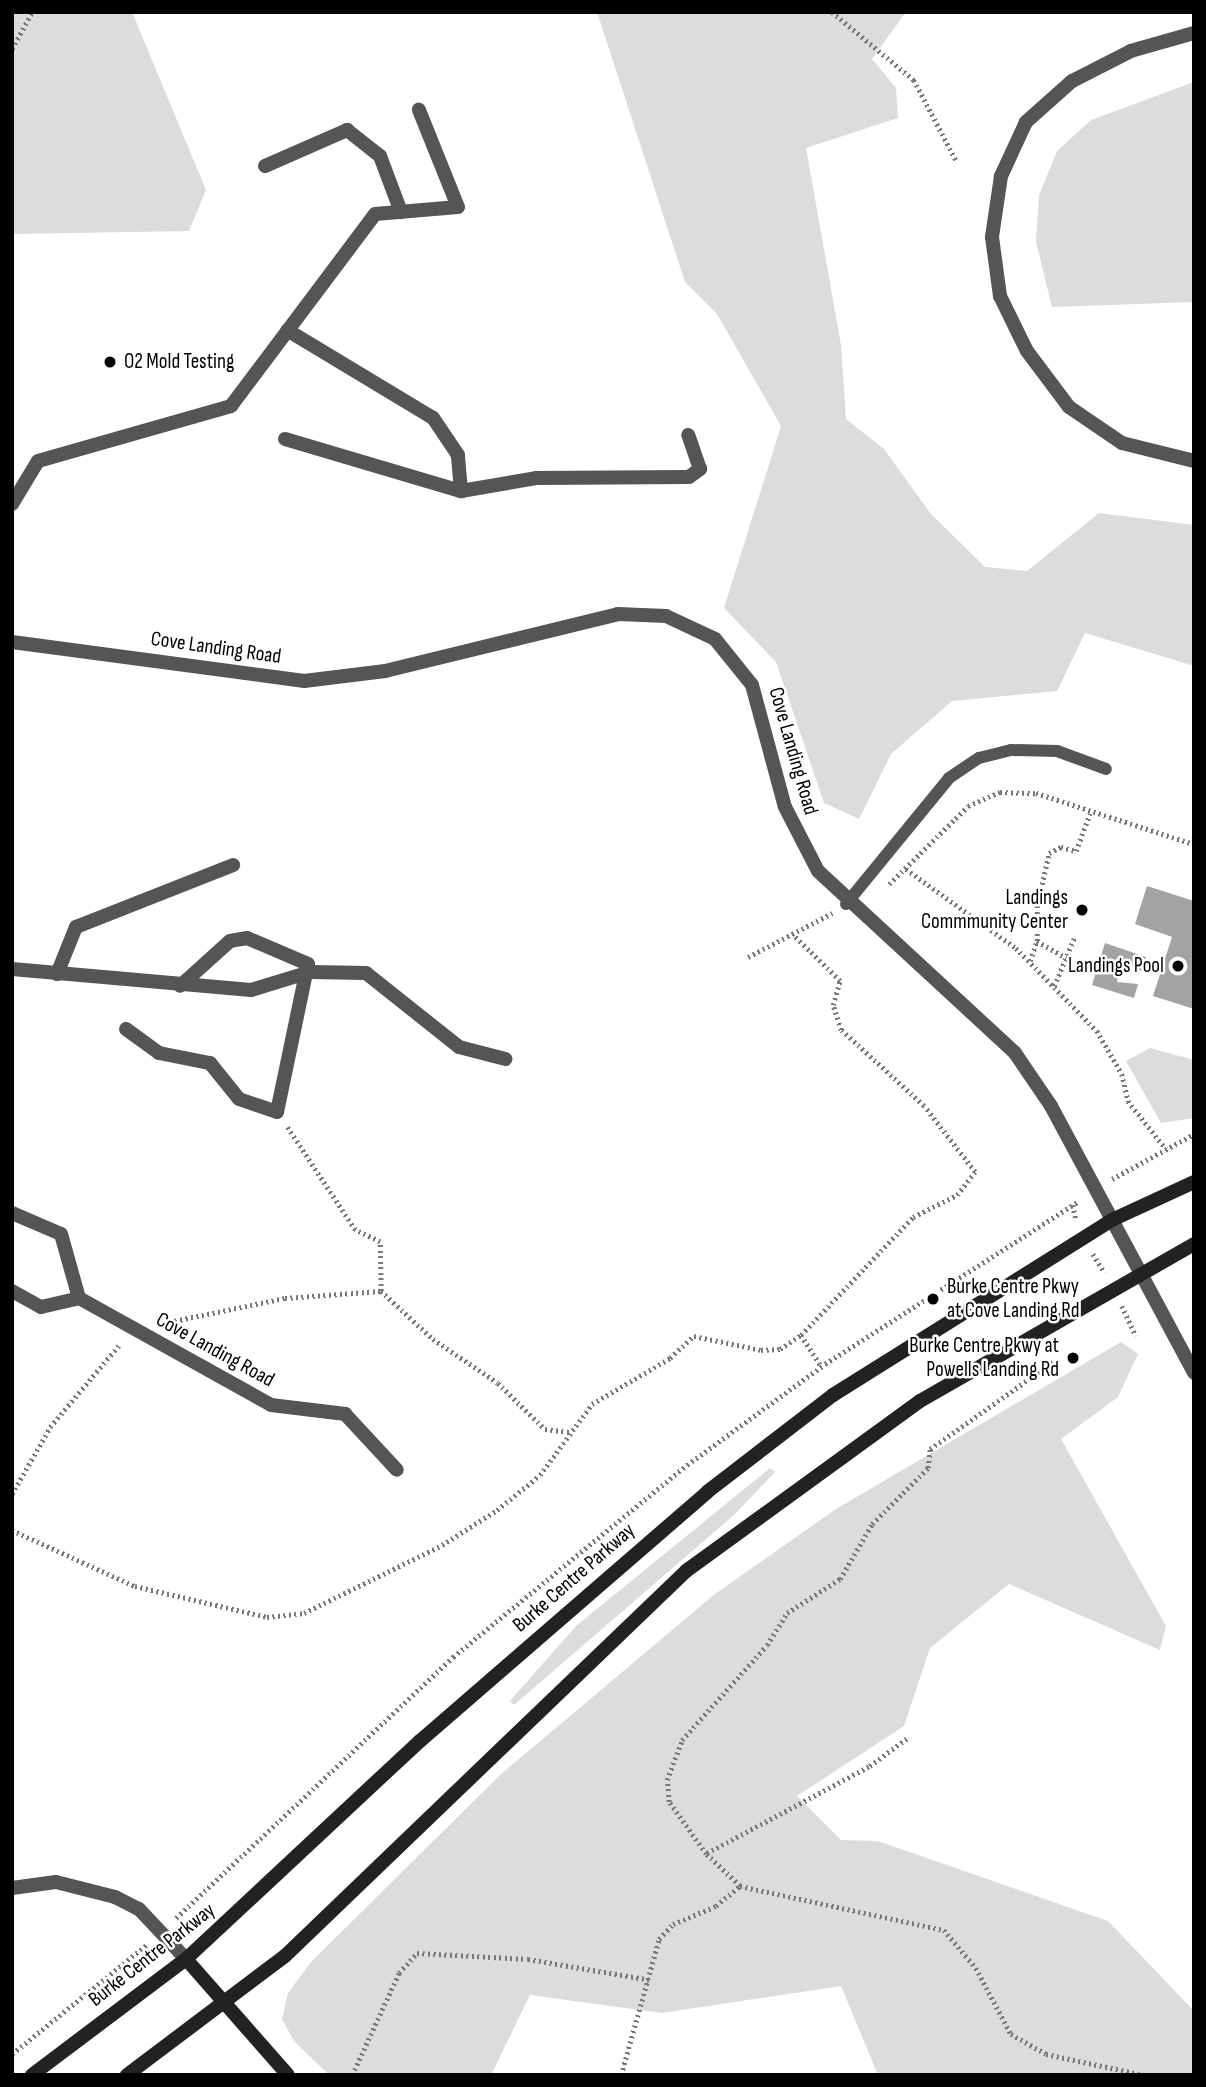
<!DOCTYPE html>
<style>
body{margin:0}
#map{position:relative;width:1206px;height:2087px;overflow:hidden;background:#fff;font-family:"Sofia Sans Condensed",sans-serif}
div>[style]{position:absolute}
.green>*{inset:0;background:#dcdcdc}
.water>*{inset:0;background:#a3a3a3}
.path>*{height:4.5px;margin-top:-2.25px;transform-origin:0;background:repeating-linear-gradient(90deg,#777 0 2px,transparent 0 5.5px)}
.lane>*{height:12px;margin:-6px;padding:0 6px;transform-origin:6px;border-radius:6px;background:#555}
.street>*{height:14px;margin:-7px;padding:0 7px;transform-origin:7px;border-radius:7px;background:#555}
.secondary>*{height:14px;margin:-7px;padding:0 7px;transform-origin:7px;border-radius:7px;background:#222}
.dots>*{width:19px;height:19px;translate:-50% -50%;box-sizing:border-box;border:4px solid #fff;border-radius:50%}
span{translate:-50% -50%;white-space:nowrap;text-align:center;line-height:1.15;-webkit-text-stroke:5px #fff;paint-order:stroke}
.poi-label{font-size:21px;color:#000}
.left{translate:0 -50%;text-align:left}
.right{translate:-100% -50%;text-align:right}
.street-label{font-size:21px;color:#000}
.frame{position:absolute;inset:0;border:14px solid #000;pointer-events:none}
</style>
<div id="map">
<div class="green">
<i style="clip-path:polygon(12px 12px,132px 12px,206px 190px,189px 231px,12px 234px)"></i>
<i style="clip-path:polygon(597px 12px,906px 12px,872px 59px,896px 88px,898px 118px,806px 148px,841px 345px,846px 419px,884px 449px,931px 514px,985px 567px,1027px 571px,1099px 513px,1194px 525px,1194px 666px,1085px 633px,1057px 691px,952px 701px,891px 754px,859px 819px,824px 803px,776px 662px,724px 608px,781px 426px,717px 314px,685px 282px)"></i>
<i style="clip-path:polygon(1194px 82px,1194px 302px,1052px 307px,1036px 242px,1039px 195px,1057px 151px,1091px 120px)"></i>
<i style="clip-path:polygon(1150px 1048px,1194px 1060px,1194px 1118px,1161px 1123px,1126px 1061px)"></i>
<i style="clip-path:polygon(1121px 1342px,1138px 1354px,1118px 1397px,1061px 1439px,1166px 1626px,1160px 1650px,1009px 1584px,930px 1648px,904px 1726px,797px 1796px,841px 1840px,878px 1841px,1108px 1921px,1194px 2011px,1194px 2075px,878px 2075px,841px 1986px,662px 2013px,530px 1995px,491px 2075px,329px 2075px,294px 2041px,282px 2019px,288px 1993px,311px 1962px,500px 1775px,715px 1594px,836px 1509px)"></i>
<i style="clip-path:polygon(770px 1468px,775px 1472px,734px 1515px,514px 1705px,510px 1701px,576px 1626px)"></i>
</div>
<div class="water">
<i style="clip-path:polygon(1147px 886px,1194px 901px,1194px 1009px,1153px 996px,1172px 937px,1135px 924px)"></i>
<i style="clip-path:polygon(1105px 943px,1146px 957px,1141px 971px,1129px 963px,1120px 966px,1117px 982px,1138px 984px,1134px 998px,1092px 985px)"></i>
</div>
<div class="path">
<i style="left:832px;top:12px;width:107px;rotate:39.7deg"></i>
<i style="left:914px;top:80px;width:90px;rotate:62.3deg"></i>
<i style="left:12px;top:49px;width:42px;rotate:-61.6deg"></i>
<i style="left:906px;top:869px;width:135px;rotate:35.7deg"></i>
<i style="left:1016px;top:948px;width:116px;rotate:45.7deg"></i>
<i style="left:1097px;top:1031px;width:50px;rotate:59.8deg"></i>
<i style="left:1122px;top:1074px;width:28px;rotate:77deg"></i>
<i style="left:1128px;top:1101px;width:61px;rotate:51.6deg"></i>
<i style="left:889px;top:884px;width:111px;rotate:-44.6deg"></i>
<i style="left:968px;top:806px;width:35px;rotate:-24deg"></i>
<i style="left:1000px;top:792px;width:36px;rotate:2deg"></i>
<i style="left:1036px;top:793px;width:166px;rotate:17.9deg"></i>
<i style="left:1037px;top:941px;width:35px;rotate:-90deg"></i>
<i style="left:1037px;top:906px;width:54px;rotate:-77.2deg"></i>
<i style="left:1049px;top:853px;width:13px;rotate:-27deg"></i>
<i style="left:1061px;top:847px;width:16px;rotate:15deg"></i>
<i style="left:1076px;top:851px;width:40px;rotate:-69.8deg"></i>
<i style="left:748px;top:957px;width:95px;rotate:-27.6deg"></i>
<i style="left:1030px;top:961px;width:21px;rotate:-71deg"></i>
<i style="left:1037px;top:941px;width:34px;rotate:30deg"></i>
<i style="left:1054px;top:986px;width:54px;rotate:-67.2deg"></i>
<i style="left:1112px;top:1179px;width:94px;rotate:-28.8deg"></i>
<i style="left:1073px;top:1205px;width:16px;rotate:79deg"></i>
<i style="left:1093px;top:1254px;width:22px;rotate:58deg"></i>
<i style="left:381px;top:1291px;width:71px;rotate:42.7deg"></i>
<i style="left:433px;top:1339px;width:78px;rotate:34.1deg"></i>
<i style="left:498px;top:1383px;width:66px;rotate:44.4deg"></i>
<i style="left:545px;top:1429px;width:26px;rotate:7deg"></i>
<i style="left:1122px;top:1306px;width:33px;rotate:65deg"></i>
<i style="left:164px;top:1323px;width:124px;rotate:-11.7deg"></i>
<i style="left:285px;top:1298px;width:96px;rotate:-4.2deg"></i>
<i style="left:381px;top:1291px;width:49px;rotate:-91.2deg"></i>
<i style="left:380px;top:1242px;width:28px;rotate:-154deg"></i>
<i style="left:355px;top:1230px;width:123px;rotate:-123.4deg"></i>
<i style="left:801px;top:1335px;width:37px;rotate:57deg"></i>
<i style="left:12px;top:1494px;width:77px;rotate:-60.4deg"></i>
<i style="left:50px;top:1427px;width:109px;rotate:-49.9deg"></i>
<i style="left:12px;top:1530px;width:135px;rotate:24.5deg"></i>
<i style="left:135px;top:1586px;width:136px;rotate:13.2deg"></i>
<i style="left:267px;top:1617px;width:37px;rotate:-6deg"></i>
<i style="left:304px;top:1613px;width:154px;rotate:-26.2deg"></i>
<i style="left:442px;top:1545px;width:65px;rotate:-32.5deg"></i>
<i style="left:497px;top:1510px;width:55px;rotate:-39.1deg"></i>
<i style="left:540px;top:1475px;width:88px;rotate:-53.8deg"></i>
<i style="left:592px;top:1404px;width:91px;rotate:-30.5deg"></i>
<i style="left:670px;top:1358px;width:33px;rotate:-43deg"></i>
<i style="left:694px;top:1336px;width:68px;rotate:11.8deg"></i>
<i style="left:761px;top:1350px;width:19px;rotate:-3deg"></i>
<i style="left:780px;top:1349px;width:25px;rotate:-34deg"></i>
<i style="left:801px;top:1335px;width:163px;rotate:-46.5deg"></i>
<i style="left:913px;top:1217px;width:49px;rotate:-26.6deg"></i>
<i style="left:957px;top:1195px;width:29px;rotate:-52deg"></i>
<i style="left:975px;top:1172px;width:83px;rotate:-127.7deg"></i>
<i style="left:924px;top:1106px;width:113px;rotate:-137.5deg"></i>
<i style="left:841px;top:1030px;width:26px;rotate:-108deg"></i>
<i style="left:833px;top:1005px;width:25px;rotate:-74deg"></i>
<i style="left:840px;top:981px;width:63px;rotate:-135.6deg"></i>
<i style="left:907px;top:1739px;width:47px;rotate:143.6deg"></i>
<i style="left:869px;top:1767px;width:185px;rotate:151.9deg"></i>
<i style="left:706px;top:1854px;width:64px;rotate:-125.4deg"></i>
<i style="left:669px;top:1802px;width:22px;rotate:-95deg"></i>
<i style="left:667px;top:1780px;width:43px;rotate:-69.4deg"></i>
<i style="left:682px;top:1740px;width:127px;rotate:-48.2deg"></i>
<i style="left:767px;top:1645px;width:38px;rotate:-58deg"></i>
<i style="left:787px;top:1613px;width:63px;rotate:-32.7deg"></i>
<i style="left:840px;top:1579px;width:64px;rotate:-59.8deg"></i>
<i style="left:872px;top:1524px;width:79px;rotate:-45deg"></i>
<i style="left:928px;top:1468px;width:19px;rotate:-84deg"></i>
<i style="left:930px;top:1449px;width:151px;rotate:-35.3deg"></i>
<i style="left:740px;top:1886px;width:209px;rotate:12.2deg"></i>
<i style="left:944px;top:1930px;width:50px;rotate:49.9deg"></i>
<i style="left:976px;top:1968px;width:75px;rotate:62.1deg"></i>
<i style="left:1011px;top:2034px;width:40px;rotate:29.7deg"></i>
<i style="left:1046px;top:2054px;width:100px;rotate:12.1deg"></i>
<i style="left:176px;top:1918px;width:381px;rotate:-43.3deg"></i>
<i style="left:453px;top:1657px;width:303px;rotate:-39.4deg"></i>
<i style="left:687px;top:1465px;width:171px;rotate:-36.2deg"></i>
<i style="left:825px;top:1364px;width:302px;rotate:-32.7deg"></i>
<i style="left:12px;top:2054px;width:173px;rotate:-39.1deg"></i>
<i style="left:352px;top:2075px;width:112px;rotate:-65.3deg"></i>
<i style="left:399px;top:1973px;width:27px;rotate:-48deg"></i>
<i style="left:417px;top:1953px;width:111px;rotate:3.1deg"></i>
<i style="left:528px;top:1959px;width:125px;rotate:9.7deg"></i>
<i style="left:621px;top:2075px;width:141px;rotate:-74.4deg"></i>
<i style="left:659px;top:1939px;width:21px;rotate:-47deg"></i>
<i style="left:673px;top:1924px;width:47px;rotate:-22.7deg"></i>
<i style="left:716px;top:1906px;width:31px;rotate:-40deg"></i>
<i style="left:740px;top:1886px;width:47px;rotate:-136.7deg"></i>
</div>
<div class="lane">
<i style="left:846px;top:904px;width:163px;rotate:-50.7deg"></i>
<i style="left:949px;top:778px;width:36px;rotate:-34deg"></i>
<i style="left:979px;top:758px;width:33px;rotate:-14deg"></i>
<i style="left:1011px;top:750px;width:46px;rotate:1.2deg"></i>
<i style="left:1057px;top:751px;width:52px;rotate:20.2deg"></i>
</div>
<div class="street">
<i style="left:1194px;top:33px;width:66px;rotate:164.1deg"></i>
<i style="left:1131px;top:51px;width:66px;rotate:153deg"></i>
<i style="left:1072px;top:81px;width:62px;rotate:138.3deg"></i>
<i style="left:1026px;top:122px;width:60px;rotate:114.8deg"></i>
<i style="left:1001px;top:176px;width:62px;rotate:98.4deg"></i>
<i style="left:992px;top:237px;width:60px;rotate:82.3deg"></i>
<i style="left:1000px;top:296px;width:61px;rotate:63.9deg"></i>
<i style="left:1027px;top:351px;width:70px;rotate:53.1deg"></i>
<i style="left:1069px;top:407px;width:64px;rotate:34.2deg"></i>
<i style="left:1122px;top:443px;width:74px;rotate:14deg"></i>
<i style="left:265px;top:166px;width:90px;rotate:-23.7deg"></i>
<i style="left:347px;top:130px;width:42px;rotate:38.2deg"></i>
<i style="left:380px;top:156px;width:60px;rotate:69.4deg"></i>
<i style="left:285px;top:439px;width:184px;rotate:16.5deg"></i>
<i style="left:461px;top:491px;width:36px;rotate:-95deg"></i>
<i style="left:458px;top:455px;width:45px;rotate:-124deg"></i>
<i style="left:433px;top:418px;width:170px;rotate:-148.9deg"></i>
<i style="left:461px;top:491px;width:76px;rotate:-9.8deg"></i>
<i style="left:536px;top:478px;width:153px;rotate:-0.4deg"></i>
<i style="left:689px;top:477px;width:14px;rotate:-36deg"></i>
<i style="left:700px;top:469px;width:36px;rotate:-109deg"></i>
<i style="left:12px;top:504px;width:50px;rotate:-58.8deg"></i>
<i style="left:38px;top:461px;width:201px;rotate:-15.9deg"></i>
<i style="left:231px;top:406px;width:240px;rotate:-53.1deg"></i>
<i style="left:375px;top:214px;width:83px;rotate:-4.8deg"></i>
<i style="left:458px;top:207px;width:105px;rotate:-111.9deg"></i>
<i style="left:12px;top:642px;width:295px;rotate:7.6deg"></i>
<i style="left:304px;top:681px;width:82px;rotate:-7deg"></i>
<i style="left:385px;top:671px;width:240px;rotate:-13.7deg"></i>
<i style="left:618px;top:614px;width:48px;rotate:2.4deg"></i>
<i style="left:666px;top:616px;width:54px;rotate:25.1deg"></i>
<i style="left:715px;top:639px;width:59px;rotate:51.2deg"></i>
<i style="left:752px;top:685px;width:126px;rotate:74.9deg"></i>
<i style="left:785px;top:807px;width:72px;rotate:62.7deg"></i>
<i style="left:818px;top:871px;width:268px;rotate:42.7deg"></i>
<i style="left:1015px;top:1053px;width:64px;rotate:55.8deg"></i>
<i style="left:1051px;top:1106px;width:303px;rotate:61.8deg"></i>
<i style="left:12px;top:969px;width:240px;rotate:5deg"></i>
<i style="left:251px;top:990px;width:62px;rotate:-17deg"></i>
<i style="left:310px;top:972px;width:56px;rotate:1deg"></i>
<i style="left:366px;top:973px;width:119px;rotate:38.5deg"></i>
<i style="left:459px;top:1047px;width:48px;rotate:14.6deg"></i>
<i style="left:57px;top:974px;width:51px;rotate:-68deg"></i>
<i style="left:76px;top:927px;width:169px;rotate:-21.5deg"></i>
<i style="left:126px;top:1029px;width:41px;rotate:36deg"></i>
<i style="left:159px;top:1053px;width:52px;rotate:11.1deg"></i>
<i style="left:210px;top:1063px;width:46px;rotate:51.1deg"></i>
<i style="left:239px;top:1099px;width:40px;rotate:18.9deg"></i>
<i style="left:277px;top:1112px;width:151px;rotate:-78.2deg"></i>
<i style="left:308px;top:964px;width:66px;rotate:-156.9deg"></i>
<i style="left:247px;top:938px;width:17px;rotate:170deg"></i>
<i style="left:230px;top:941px;width:67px;rotate:138deg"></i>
<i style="left:12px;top:1213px;width:53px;rotate:23.2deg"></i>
<i style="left:61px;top:1234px;width:66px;rotate:74.3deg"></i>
<i style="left:79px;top:1298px;width:220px;rotate:29.1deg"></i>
<i style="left:271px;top:1405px;width:75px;rotate:6.9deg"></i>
<i style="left:345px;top:1414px;width:76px;rotate:47.1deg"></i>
<i style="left:12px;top:1291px;width:33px;rotate:29deg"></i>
<i style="left:41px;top:1307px;width:39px;rotate:-13deg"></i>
<i style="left:12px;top:1888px;width:44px;rotate:-7.8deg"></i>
<i style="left:56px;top:1882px;width:61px;rotate:14.3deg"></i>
<i style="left:115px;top:1897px;width:27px;rotate:27deg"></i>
<i style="left:139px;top:1909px;width:69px;rotate:46.8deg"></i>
</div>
<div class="secondary">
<i style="left:186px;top:1959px;width:154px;rotate:48.7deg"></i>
<i style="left:32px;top:2075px;width:193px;rotate:-37deg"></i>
<i style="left:186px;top:1959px;width:320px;rotate:-43deg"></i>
<i style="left:420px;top:1741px;width:380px;rotate:-40.9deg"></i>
<i style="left:707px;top:1492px;width:159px;rotate:-37.6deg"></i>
<i style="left:833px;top:1395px;width:332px;rotate:-32.1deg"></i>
<i style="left:1114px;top:1219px;width:88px;rotate:-24.8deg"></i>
<i style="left:127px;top:2075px;width:198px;rotate:-37deg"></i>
<i style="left:285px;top:1956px;width:556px;rotate:-43.83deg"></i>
<i style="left:686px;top:1571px;width:289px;rotate:-36deg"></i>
<i style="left:920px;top:1401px;width:316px;rotate:-29.8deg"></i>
</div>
<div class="dots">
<i style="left:110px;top:362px;background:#000"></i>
<i style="left:1082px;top:910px;background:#000"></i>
<i style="left:1178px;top:966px;background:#000"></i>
<i style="left:933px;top:1299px;background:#000"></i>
<i style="left:1073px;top:1358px;background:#000"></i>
</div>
<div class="poi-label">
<span class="left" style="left:124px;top:362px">O2 Mold Testing</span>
<span class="right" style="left:1068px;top:910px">Landings<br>Commmunity Center</span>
<span class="right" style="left:1164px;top:966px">Landings Pool</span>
<span class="left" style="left:947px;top:1299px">Burke Centre Pkwy<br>at Cove Landing Rd</span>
<span class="right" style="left:1059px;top:1358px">Burke Centre Pkwy at<br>Powells Landing Rd</span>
</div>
<div class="street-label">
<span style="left:216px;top:648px;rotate:8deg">Cove Landing Road</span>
<span style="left:793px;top:751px;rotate:74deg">Cove Landing Road</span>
<span style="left:215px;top:1350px;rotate:29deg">Cove Landing Road</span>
<span style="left:574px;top:1578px;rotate:-41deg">Burke Centre Parkway</span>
<span style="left:152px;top:1955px;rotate:-38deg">Burke Centre Parkway</span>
</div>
<div class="frame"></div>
</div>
